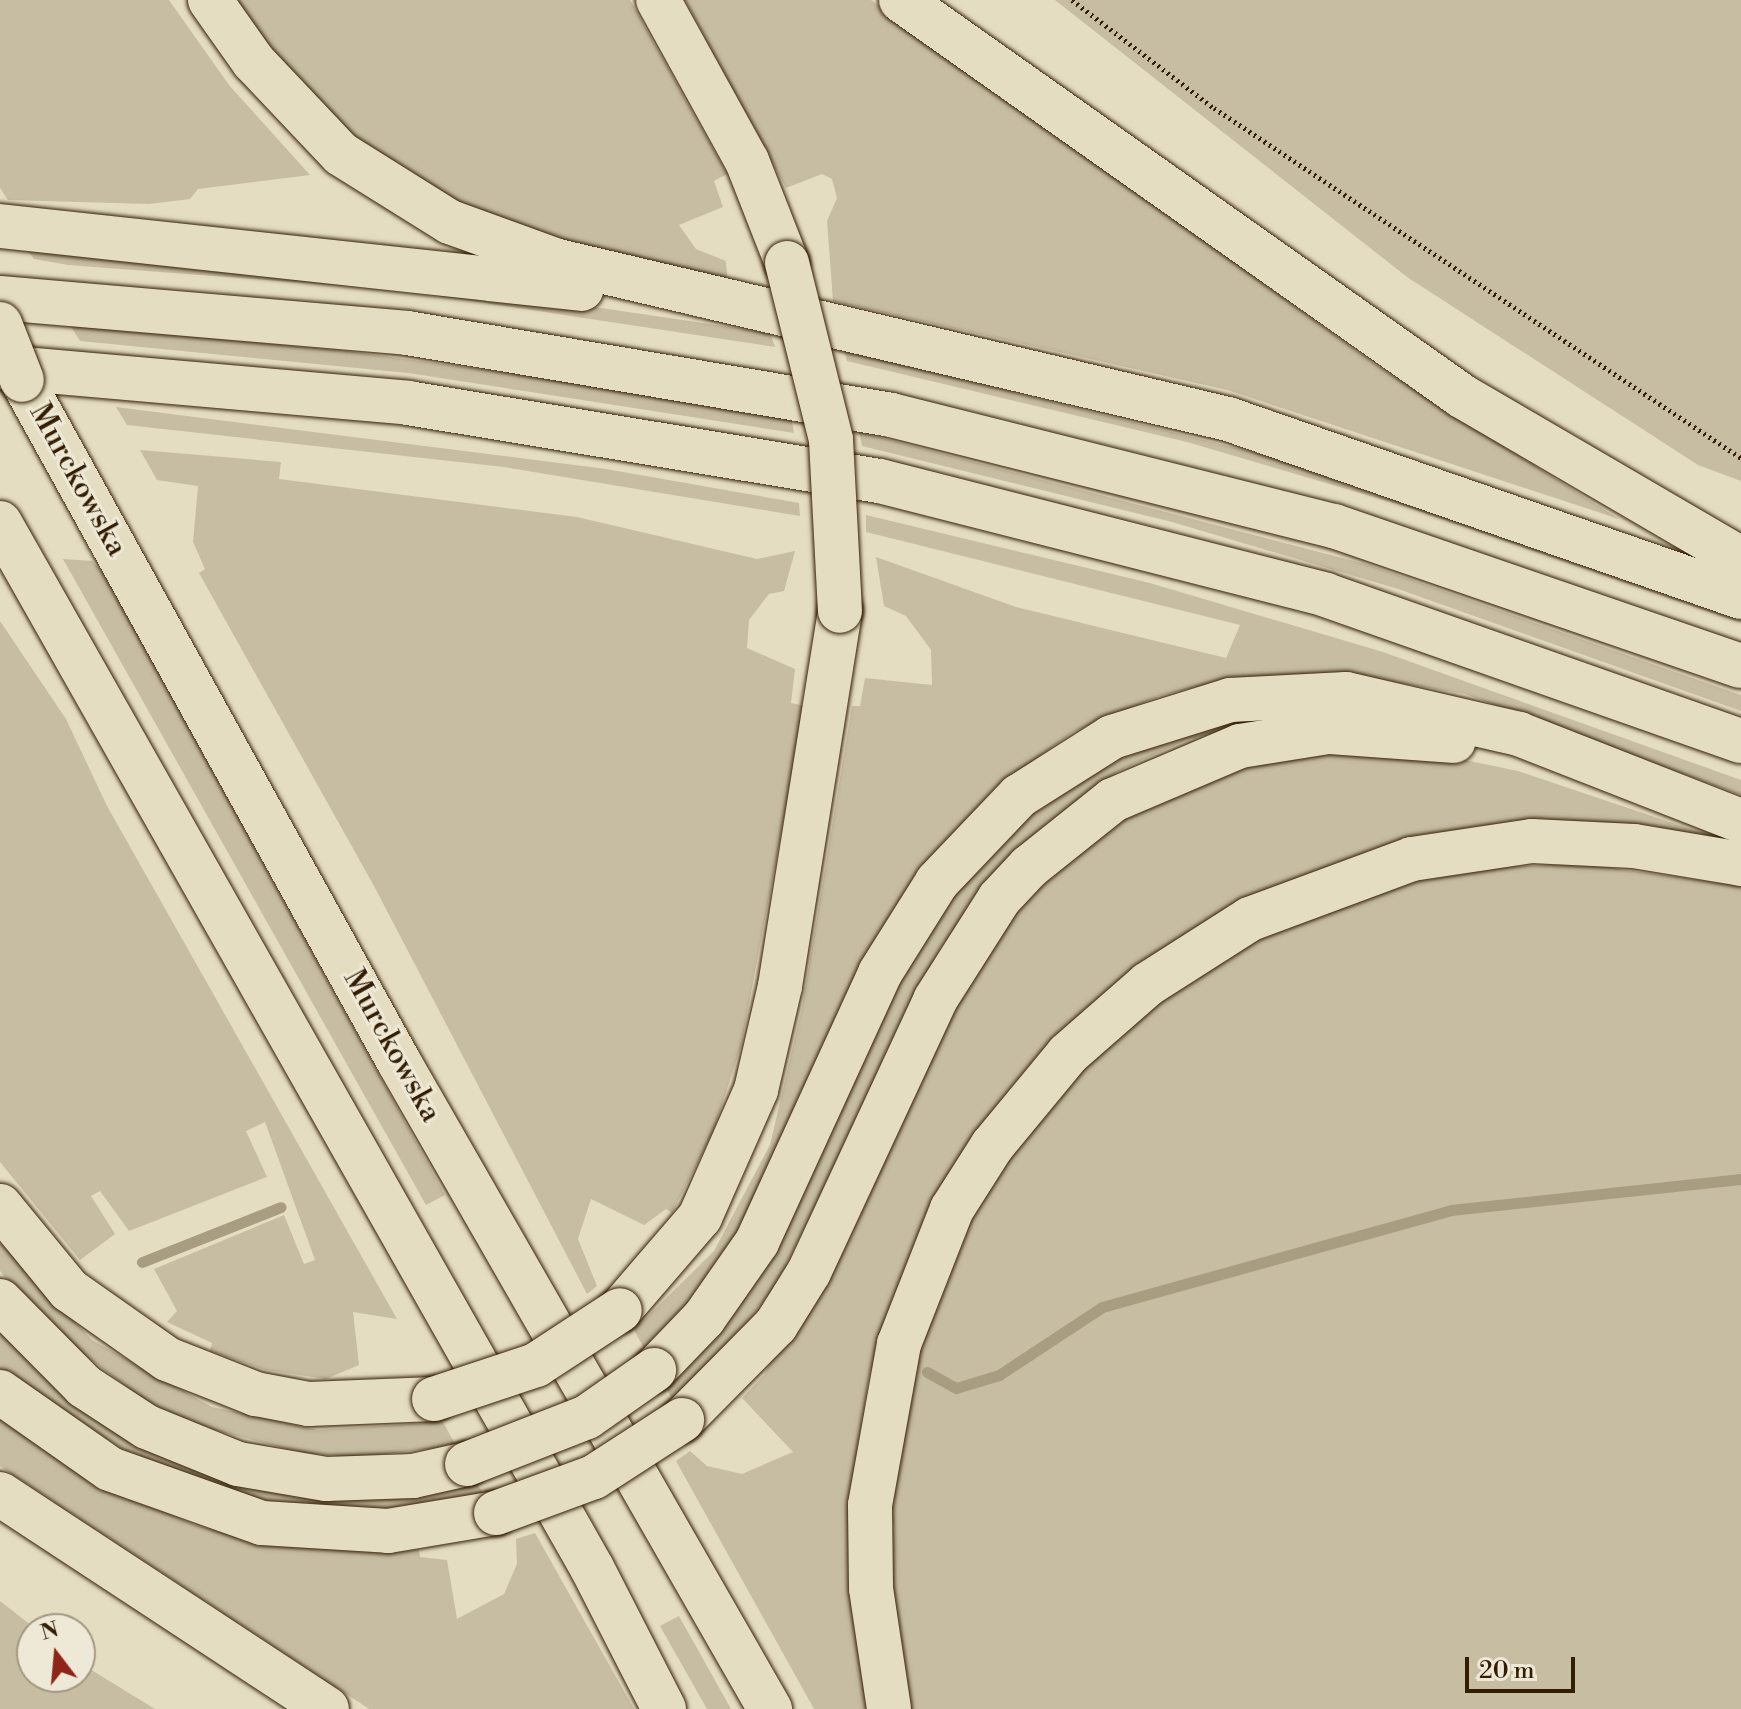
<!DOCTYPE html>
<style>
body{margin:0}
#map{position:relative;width:1741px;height:1709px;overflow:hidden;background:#e5ddc2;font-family:"Libre Bodoni",serif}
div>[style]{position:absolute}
.green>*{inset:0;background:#c7bda2}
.stream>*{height:11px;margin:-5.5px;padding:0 5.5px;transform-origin:5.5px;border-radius:5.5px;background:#a89c81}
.path>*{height:5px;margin-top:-2.5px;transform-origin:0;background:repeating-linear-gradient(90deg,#331e03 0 2px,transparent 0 6px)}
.roads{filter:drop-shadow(0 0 2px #331e03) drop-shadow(0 0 2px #331e03)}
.major>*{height:44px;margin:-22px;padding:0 22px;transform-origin:22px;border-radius:22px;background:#e5ddc2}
.highway>*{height:44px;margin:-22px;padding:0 22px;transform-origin:22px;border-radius:22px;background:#e5ddc2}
.bridges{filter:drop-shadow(0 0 2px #331e03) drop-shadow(0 0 2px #331e03)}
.highway-bridge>*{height:44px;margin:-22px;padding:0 22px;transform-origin:22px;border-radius:22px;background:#e5ddc2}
span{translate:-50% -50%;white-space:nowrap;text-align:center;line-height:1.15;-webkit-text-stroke:6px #eee9d7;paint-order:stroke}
.street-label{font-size:30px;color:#331e03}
.north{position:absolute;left:16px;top:1613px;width:80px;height:80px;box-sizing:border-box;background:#eee9d7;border:2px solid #a39882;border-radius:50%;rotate:344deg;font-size:22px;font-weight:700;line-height:32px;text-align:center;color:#331e03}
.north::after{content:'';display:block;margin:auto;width:28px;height:36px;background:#8f2418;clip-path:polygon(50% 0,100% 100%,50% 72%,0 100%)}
.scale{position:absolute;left:1465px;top:1657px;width:110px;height:36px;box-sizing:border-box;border:4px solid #331e03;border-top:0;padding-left:10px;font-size:24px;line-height:28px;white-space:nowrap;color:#331e03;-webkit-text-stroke:6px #eee9d7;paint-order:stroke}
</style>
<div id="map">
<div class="green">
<i style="clip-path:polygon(0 0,169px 0,229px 85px,310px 175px,198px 189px,190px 199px,149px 204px,8px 200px,0 188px)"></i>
<i style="clip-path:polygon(232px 0,630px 0,727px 174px,714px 181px,723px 207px,679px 225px,696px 249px,726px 261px,728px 285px,624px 264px,474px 212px,359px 143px,282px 66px)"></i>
<i style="clip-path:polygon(685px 0,871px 0,1379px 367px,1619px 519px,1227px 390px,833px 301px,827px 221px,837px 198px,832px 179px,822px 174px,786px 188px)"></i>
<i style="clip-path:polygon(1055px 0,1741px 0,1741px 481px,1698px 465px,1407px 277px)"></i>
<i style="clip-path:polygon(25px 246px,426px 282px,770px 333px,775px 347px,400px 290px,68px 265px,34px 259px)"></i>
<i style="clip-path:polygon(70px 325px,346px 351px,598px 385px,791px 417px,794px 433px,408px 373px,80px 341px)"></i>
<i style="clip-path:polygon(844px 350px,1280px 459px,1741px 612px,1741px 623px,1404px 506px,1187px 442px,847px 361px)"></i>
<i style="clip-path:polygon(116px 407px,606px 469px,799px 503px,800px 516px,504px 467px,127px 425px)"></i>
<i style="clip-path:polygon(859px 432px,1369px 565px,1741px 695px,1741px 711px,1398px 589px,1172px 522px,862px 446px)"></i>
<i style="clip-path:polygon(140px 450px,281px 462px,279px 479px,577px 517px,757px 559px,795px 551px,784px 591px,769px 594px,749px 620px,747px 648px,795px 669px,791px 703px,805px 706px,741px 1046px,713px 1132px,672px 1213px,666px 1209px,644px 1225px,591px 1199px,578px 1239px,597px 1286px,587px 1294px,374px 886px,199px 573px,205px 569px,193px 542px,198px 486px,157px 480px)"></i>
<i style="clip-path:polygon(866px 515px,1150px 583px,1383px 652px,1741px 780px,1741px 795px,1465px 694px,1347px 674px,1224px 680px,1159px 696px,1073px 732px,994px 789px,901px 897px,744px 1223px,680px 1313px,644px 1348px,634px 1330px,714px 1251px,770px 1145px,802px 1008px,852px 706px,860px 706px,865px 678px,932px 685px,931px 650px,906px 616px,884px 606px,876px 557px,1016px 607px,1226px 658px,1240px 625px,866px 532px)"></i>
<i style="clip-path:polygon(63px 559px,92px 561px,105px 575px,445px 1195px,426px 1205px)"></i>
<i style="clip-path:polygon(0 621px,66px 719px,107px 806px,397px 1319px,353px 1312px,359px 1365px,326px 1379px,266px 1370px,210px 1351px,212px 1343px,167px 1322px,177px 1311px,154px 1269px,284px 1215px,304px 1264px,315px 1260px,265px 1122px,246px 1131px,267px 1177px,129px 1231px,100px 1191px,91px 1196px,115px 1234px,80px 1260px,0 1162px)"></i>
<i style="clip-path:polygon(1282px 715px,1187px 740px,1118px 771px,1009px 857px,941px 947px,779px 1280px,745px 1328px,674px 1403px,663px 1382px,934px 919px,1026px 813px,1099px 765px,1224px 719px)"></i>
<i style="clip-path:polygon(1289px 754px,1436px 754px,1518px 771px,1732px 843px,1621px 829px,1222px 914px,918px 1235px,869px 1376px,850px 1503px,854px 1626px,869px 1709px,814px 1709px,676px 1461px,690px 1451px,707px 1466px,742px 1474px,793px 1452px,742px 1398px,764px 1375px,977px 961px,1045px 875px,1150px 797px)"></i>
<i style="clip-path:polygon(1582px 864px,1741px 886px,1741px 1709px,908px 1709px,886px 1538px,919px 1333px,983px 1192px,1077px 1071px,1190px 976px,1271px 930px,1407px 882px,1497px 867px)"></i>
<i style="clip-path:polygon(0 1243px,92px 1340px,212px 1407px,318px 1430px,443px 1422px,456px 1446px,356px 1457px,303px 1453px,199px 1426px,144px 1400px,47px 1326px,0 1271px)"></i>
<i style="clip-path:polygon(0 1331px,42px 1375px,131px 1438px,475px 1480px,485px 1497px,379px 1513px,273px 1505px,139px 1460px,0 1368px)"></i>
<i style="clip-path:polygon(0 1414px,112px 1489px,195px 1525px,276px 1545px,419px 1550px,420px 1557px,447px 1560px,457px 1619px,504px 1594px,517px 1564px,516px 1539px,535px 1533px,634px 1709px,369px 1709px,0 1466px)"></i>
<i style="clip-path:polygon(0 1601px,36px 1629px,32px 1677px,80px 1677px,80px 1663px,155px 1709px,0 1709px)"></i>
<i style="clip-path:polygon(679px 1616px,731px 1709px,707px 1709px,660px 1626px)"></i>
</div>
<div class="stream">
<i style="left:142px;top:1262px;width:149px;rotate:-21.6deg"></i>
<i style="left:927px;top:1372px;width:33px;rotate:29deg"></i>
<i style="left:956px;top:1388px;width:45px;rotate:-16.8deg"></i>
<i style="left:999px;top:1375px;width:123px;rotate:-33.4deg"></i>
<i style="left:1102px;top:1307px;width:362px;rotate:-15.5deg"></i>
<i style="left:1451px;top:1210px;width:292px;rotate:-6.1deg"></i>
</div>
<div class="path">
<i style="left:1072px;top:0;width:178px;rotate:37.3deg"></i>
<i style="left:1214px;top:108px;width:633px;rotate:33.59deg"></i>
</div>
<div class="roads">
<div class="major">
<i style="left:22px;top:380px;width:779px;rotate:61.07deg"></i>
<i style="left:399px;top:1062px;width:746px;rotate:60.17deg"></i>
<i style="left:0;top:523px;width:1201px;rotate:60.47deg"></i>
<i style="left:592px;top:1568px;width:158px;rotate:62.9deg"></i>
<i style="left:0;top:1494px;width:391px;rotate:33.3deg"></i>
</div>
<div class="highway">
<i style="left:210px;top:0;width:75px;rotate:54.8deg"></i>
<i style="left:253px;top:61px;width:128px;rotate:46.6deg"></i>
<i style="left:341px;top:154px;width:128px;rotate:32deg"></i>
<i style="left:450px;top:222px;width:115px;rotate:19.9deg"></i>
<i style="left:558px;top:261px;width:688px;rotate:13.27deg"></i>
<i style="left:1228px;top:419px;width:543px;rotate:19.14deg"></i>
<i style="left:658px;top:0;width:184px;rotate:61.1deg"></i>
<i style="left:747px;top:161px;width:110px;rotate:68.6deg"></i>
<i style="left:901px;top:0;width:687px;rotate:35.22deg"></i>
<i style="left:1462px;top:396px;width:323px;rotate:30.3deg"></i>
<i style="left:0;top:226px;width:585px;rotate:6.18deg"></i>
<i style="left:0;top:298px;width:409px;rotate:4.9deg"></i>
<i style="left:407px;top:333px;width:491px;rotate:9.6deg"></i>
<i style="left:891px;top:415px;width:457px;rotate:14.1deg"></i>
<i style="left:1334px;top:526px;width:430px;rotate:19deg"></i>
<i style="left:0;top:367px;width:410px;rotate:5deg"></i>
<i style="left:408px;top:403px;width:478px;rotate:9.4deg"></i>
<i style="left:880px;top:481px;width:460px;rotate:14.3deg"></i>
<i style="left:1326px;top:595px;width:440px;rotate:19.4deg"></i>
<i style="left:0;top:1206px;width:109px;rotate:50.6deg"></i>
<i style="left:69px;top:1290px;width:120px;rotate:35.1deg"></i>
<i style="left:167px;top:1359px;width:96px;rotate:21.5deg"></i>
<i style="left:256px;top:1394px;width:54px;rotate:10.7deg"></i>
<i style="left:309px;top:1404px;width:125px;rotate:-2.3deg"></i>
<i style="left:0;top:1301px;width:120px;rotate:45.3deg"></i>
<i style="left:84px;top:1386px;width:75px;rotate:33.1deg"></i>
<i style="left:147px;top:1427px;width:98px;rotate:22.1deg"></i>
<i style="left:238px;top:1464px;width:89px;rotate:9.7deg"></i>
<i style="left:326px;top:1479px;width:87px;rotate:-2deg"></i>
<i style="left:413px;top:1476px;width:55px;rotate:-12.5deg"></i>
<i style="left:620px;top:1310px;width:123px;rotate:-49.3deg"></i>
<i style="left:700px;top:1217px;width:139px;rotate:-66.2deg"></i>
<i style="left:756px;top:1090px;width:107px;rotate:-77deg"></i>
<i style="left:780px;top:986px;width:380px;rotate:-80.9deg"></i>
<i style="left:654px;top:1370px;width:72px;rotate:-46.1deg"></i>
<i style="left:704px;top:1318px;width:93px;rotate:-55.1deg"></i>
<i style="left:757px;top:1242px;width:296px;rotate:-65.4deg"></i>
<i style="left:880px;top:973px;width:107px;rotate:-57.9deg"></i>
<i style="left:937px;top:882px;width:119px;rotate:-46.4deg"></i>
<i style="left:1019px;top:796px;width:110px;rotate:-32.4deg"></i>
<i style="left:1112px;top:737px;width:124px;rotate:-17.4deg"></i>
<i style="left:1230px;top:700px;width:116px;rotate:-3deg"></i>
<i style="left:1346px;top:694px;width:178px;rotate:13deg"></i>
<i style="left:1519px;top:734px;width:238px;rotate:21.4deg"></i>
<i style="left:0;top:1392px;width:134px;rotate:35deg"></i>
<i style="left:110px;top:1469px;width:161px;rotate:19.6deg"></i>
<i style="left:262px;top:1523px;width:126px;rotate:3.6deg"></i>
<i style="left:388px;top:1531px;width:109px;rotate:-9.5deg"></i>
<i style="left:682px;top:1420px;width:134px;rotate:-45.3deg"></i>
<i style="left:776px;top:1325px;width:62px;rotate:-58.1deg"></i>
<i style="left:809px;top:1272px;width:300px;rotate:-65.1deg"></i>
<i style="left:935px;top:1000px;width:120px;rotate:-57.6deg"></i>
<i style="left:999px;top:899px;width:44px;rotate:-46.8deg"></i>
<i style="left:1029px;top:867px;width:107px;rotate:-38.6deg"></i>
<i style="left:1113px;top:800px;width:138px;rotate:-23deg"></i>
<i style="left:1240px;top:746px;width:89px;rotate:-9deg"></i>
<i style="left:1328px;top:732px;width:126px;rotate:4.1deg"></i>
<i style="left:889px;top:1709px;width:122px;rotate:-98.5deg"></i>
<i style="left:871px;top:1588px;width:83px;rotate:-90.7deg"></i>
<i style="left:870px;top:1505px;width:164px;rotate:-79.8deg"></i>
<i style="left:899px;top:1344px;width:145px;rotate:-68.6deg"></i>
<i style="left:952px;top:1209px;width:75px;rotate:-57.6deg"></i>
<i style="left:992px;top:1146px;width:119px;rotate:-50.4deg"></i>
<i style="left:1068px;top:1054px;width:106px;rotate:-41.2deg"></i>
<i style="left:1148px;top:984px;width:121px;rotate:-32.5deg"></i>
<i style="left:1250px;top:919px;width:173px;rotate:-20.3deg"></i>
<i style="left:1412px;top:859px;width:121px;rotate:-8.5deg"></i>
<i style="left:1532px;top:841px;width:102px;rotate:2.8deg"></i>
<i style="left:1634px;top:846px;width:109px;rotate:9.5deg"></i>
</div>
</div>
<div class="bridges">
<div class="highway-bridge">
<i style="left:787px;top:263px;width:182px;rotate:76deg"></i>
<i style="left:831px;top:440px;width:171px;rotate:87deg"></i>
<i style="left:0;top:324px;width:60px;rotate:68.6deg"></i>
<i style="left:434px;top:1399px;width:108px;rotate:-18.4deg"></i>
<i style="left:536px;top:1365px;width:100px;rotate:-33.2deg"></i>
<i style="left:467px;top:1464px;width:129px;rotate:-21.4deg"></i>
<i style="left:587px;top:1417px;width:82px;rotate:-35deg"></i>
<i style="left:496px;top:1513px;width:104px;rotate:-20.2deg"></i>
<i style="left:594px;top:1477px;width:105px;rotate:-32.9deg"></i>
</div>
</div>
<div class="street-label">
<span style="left:78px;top:480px;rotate:61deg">Murckowska</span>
<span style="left:392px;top:1046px;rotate:61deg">Murckowska</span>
</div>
<div class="north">N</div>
<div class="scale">20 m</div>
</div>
